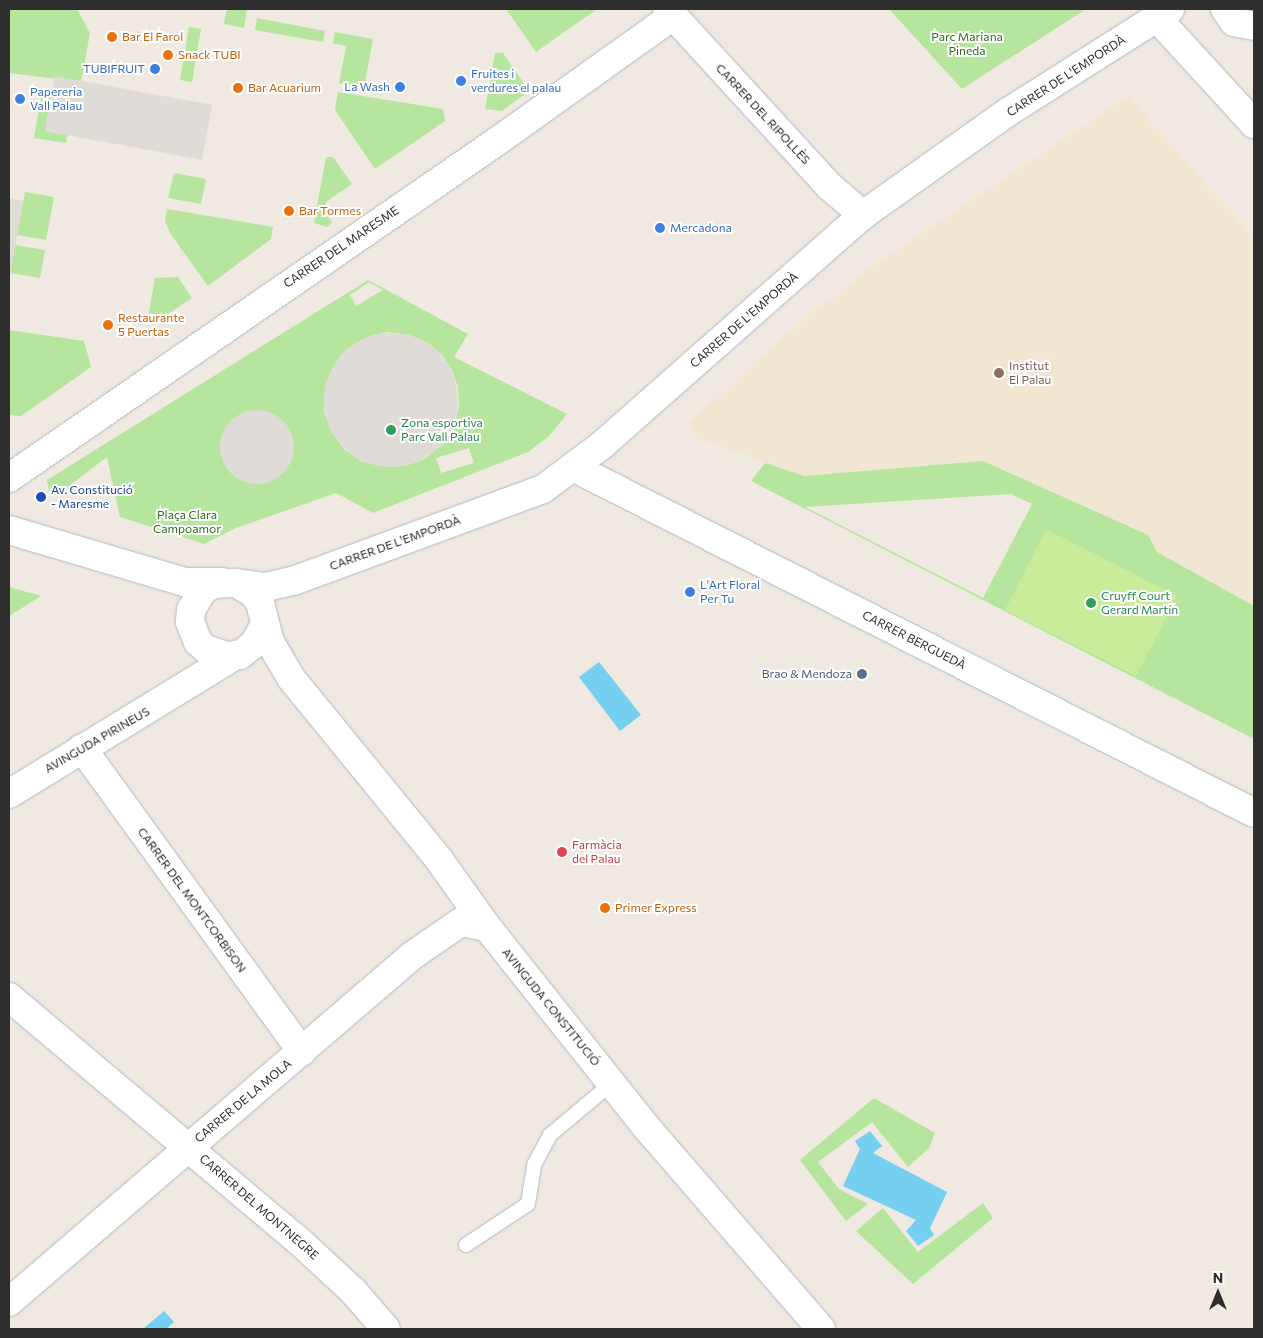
<!DOCTYPE html>
<meta charset="utf-8">
<style>
body{margin:0}
#map{position:relative;width:1263px;height:1338px;overflow:hidden;background:#efe9e1;font-family:Commissioner,sans-serif}
div>[style]{position:absolute}
.education>*{inset:0;background:#f0e6d1}
.green>*{inset:0;background:#b6e59e}
.pitch>*{inset:0;background:#c9ec9a}
.plaza>*{inset:0;background:#dfdcd8}
.round{border-radius:50%}
.water>*{inset:0;background:#75cff0}
.roads{filter:drop-shadow(0 0 1px #b4b7c1) drop-shadow(0 0 1px #b4b7c1)}
.lane>*{height:14px;margin:-7px;padding:0 7px;transform-origin:7px;border-radius:7px;background:#fff}
.street>*{height:28px;margin:-14px;padding:0 14px;transform-origin:14px;border-radius:14px;background:#fff}
.secondary>*{height:28px;margin:-14px;padding:0 14px;transform-origin:14px;border-radius:14px;background:#fff}
.dots>*{width:14px;height:14px;translate:-50% -50%;box-sizing:border-box;border:2px solid #fff;border-radius:50%}
span{translate:-50% -50%;white-space:nowrap;text-align:center;line-height:1.15;-webkit-text-stroke:4px #fff;paint-order:stroke}
.food-label{font-size:12px;color:#c56008}
.left{translate:0 -50%;text-align:left}
.park-label{font-size:12px;color:#2c6e1b}
.shop-label{font-size:12px;color:#366cbe}
.right{translate:-100% -50%;text-align:right}
.street-label{font-size:12px;color:#2e2e2e}
.education-label{font-size:12px;color:#785e54}
.leisure-label{font-size:12px;color:#27864d}
.transit-label{font-size:12px;color:#164399}
.service-label{font-size:12px;color:#4e5e75}
.health-label{font-size:12px;color:#be3a42}
.frame{position:absolute;inset:0;border:10px solid #2e2e2e;pointer-events:none}
.north{position:absolute;left:1193px;top:1268px;width:50px;height:50px;-webkit-text-stroke:4px #fff;paint-order:stroke;rotate:0deg;font-size:14px;font-weight:700;line-height:20px;text-align:center;color:#2e2e2e}
.north::after{content:'';display:block;margin:auto;width:18px;height:22px;background:#2e2e2e;clip-path:polygon(50% 0,100% 100%,50% 72%,0 100%)}
</style>
<div id="map">
<div class="education">
<i style="clip-path:polygon(1129px 96px,1254px 239px,1254px 606px,1157px 552px,1148px 535px,983px 461px,804px 476px,700px 439px,687px 424px,801px 322px,869px 269px)"></i>
</div>
<div class="green">
<i style="clip-path:polygon(9px 9px,77px 9px,90px 33px,81px 82px,9px 73px)"></i>
<i style="clip-path:polygon(227px 9px,247px 9px,244px 28px,224px 24px)"></i>
<i style="clip-path:polygon(506px 9px,597px 9px,536px 52px)"></i>
<i style="clip-path:polygon(889px 9px,1086px 9px,962px 89px)"></i>
<i style="clip-path:polygon(257px 18px,325px 31px,323px 42px,255px 30px)"></i>
<i style="clip-path:polygon(189px 27px,201px 29px,192px 82px,180px 80px)"></i>
<i style="clip-path:polygon(335px 32px,373px 39px,364px 87px,339px 83px,346px 46px,333px 43px)"></i>
<i style="clip-path:polygon(495px 53px,503px 53px,529px 91px,502px 111px,485px 109px)"></i>
<i style="clip-path:polygon(42px 91px,52px 93px,45px 131px,67px 135px,66px 143px,34px 138px)"></i>
<i style="clip-path:polygon(338px 92px,443px 109px,445px 121px,375px 169px,335px 110px)"></i>
<i style="clip-path:polygon(326px 157px,333px 157px,352px 184px,326px 202px,324px 212px,332px 222px,327px 227px,314px 223px)"></i>
<i style="clip-path:polygon(174px 173px,206px 179px,201px 204px,168px 198px)"></i>
<i style="clip-path:polygon(25px 192px,54px 197px,46px 240px,17px 235px)"></i>
<i style="clip-path:polygon(167px 209px,273px 227px,271px 239px,208px 286px,170px 233px,165px 221px)"></i>
<i style="clip-path:polygon(15px 245px,45px 250px,40px 278px,10px 273px)"></i>
<i style="clip-path:polygon(178px 277px,192px 298px,159px 320px,148px 318px,155px 278px)"></i>
<i style="clip-path:polygon(evenodd,368px 280px,468px 334px,454px 357px,567px 414px,548px 437px,528px 452px,373px 513px,336px 493px,236px 528px,204px 544px,120px 517px,107px 457px,57px 495px,49px 491px,47px 480px,368px 280px,369px 282px,383px 290px,356px 306px,350px 295px,369px 282px,368px 280px,388px 332px,409px 335px,428px 343px,442px 355px,452px 370px,458px 387px,459px 406px,454px 427px,442px 445px,425px 459px,405px 466px,363px 462px,345px 450px,332px 433px,324px 412px,326px 381px,367px 337px,388px 332px,368px 280px,255px 410px,277px 416px,239px 479px,230px 472px,221px 438px,233px 419px,255px 410px,368px 280px,469px 448px,474px 463px,441px 473px,436px 458px,469px 448px)"></i>
<i style="clip-path:polygon(9px 330px,84px 341px,91px 367px,21px 416px,10px 415px)"></i>
<i style="clip-path:polygon(evenodd,983px 461px,1148px 535px,1157px 552px,1254px 606px,1254px 739px,751px 481px,765px 463px,804px 476px,983px 461px,1011px 494px,1032px 504px,983px 598px,805px 507px,1011px 494px)"></i>
<i style="clip-path:polygon(9px 587px,41px 596px,9px 616px)"></i>
<i style="clip-path:polygon(874px 1098px,935px 1133px,929px 1148px,908px 1167px,872px 1122px,818px 1162px,839px 1189px,868px 1204px,846px 1221px,800px 1160px)"></i>
<i style="clip-path:polygon(983px 1203px,993px 1218px,913px 1284px,856px 1231px,883px 1208px,918px 1252px)"></i>
</div>
<div class="pitch">
<i style="clip-path:polygon(1046px 529px,1177px 596px,1136px 676px,1005px 610px)"></i>
</div>
<div class="plaza">
<i style="clip-path:polygon(55px 76px,212px 105px,202px 160px,45px 131px)"></i>
<i style="clip-path:polygon(9px 198px,23px 201px,9px 282px)"></i>
<i class="round" style="left:324px;top:333px;width:134px;height:134px"></i>
<i class="round" style="left:220px;top:410px;width:74px;height:74px"></i>
</div>
<div class="water">
<i style="clip-path:polygon(599px 662px,641px 715px,620px 731px,579px 677px)"></i>
<i style="clip-path:polygon(870px 1131px,882px 1146px,873px 1153px,947px 1192px,930px 1228px,934px 1235px,918px 1246px,906px 1231px,916px 1220px,843px 1186px,860px 1149px,855px 1141px)"></i>
<i style="clip-path:polygon(164px 1311px,174px 1322px,166px 1329px,143px 1329px)"></i>
</div>
<div class="roads">
<div class="lane">
<i style="left:466px;top:1245px;width:74px;rotate:-33.5deg"></i>
<i style="left:528px;top:1204px;width:39px;rotate:-81deg"></i>
<i style="left:534px;top:1165px;width:34px;rotate:-62deg"></i>
<i style="left:550px;top:1135px;width:81px;rotate:-40deg"></i>
</div>
<div class="street">
<i style="left:667px;top:9px;width:240px;rotate:47.5deg"></i>
<i style="left:829px;top:186px;width:45px;rotate:40.5deg"></i>
<i style="left:1225px;top:9px;width:16px;rotate:55deg"></i>
<i style="left:1234px;top:22px;width:20px;rotate:11deg"></i>
<i style="left:1157px;top:18px;width:144px;rotate:47.5deg"></i>
<i style="left:573px;top:467px;width:764px;rotate:26.93deg"></i>
<i style="left:9px;top:478px;width:595px;rotate:-34.6deg"></i>
<i style="left:499px;top:140px;width:214px;rotate:-35.5deg"></i>
<i style="left:236px;top:583px;width:30px;rotate:8deg"></i>
<i style="left:266px;top:587px;width:28px;rotate:-13deg"></i>
<i style="left:293px;top:581px;width:266px;rotate:-20.2deg"></i>
<i style="left:543px;top:489px;width:74px;rotate:-36.7deg"></i>
<i style="left:602px;top:445px;width:348px;rotate:-41.4deg"></i>
<i style="left:863px;top:215px;width:178px;rotate:-35.4deg"></i>
<i style="left:1008px;top:112px;width:192px;rotate:-32.4deg"></i>
<i style="left:82px;top:748px;width:375px;rotate:54.1deg"></i>
<i style="left:9px;top:794px;width:266px;rotate:-31.5deg"></i>
<i style="left:9px;top:997px;width:378px;rotate:40.1deg"></i>
<i style="left:298px;top:1240px;width:75px;rotate:42.8deg"></i>
<i style="left:353px;top:1291px;width:50px;rotate:49deg"></i>
<i style="left:9px;top:1302px;width:533px;rotate:-40.66deg"></i>
<i style="left:413px;top:955px;width:58px;rotate:-34.5deg"></i>
<i style="left:461px;top:922px;width:26px;rotate:11deg"></i>
</div>
<div class="secondary">
<i style="left:9px;top:530px;width:183px;rotate:16.5deg"></i>
<i style="left:184px;top:582px;width:38px"></i>
<i style="left:265px;top:624px;width:23px;rotate:119deg"></i>
<i style="left:254px;top:644px;width:18px;rotate:142deg"></i>
<i style="left:240px;top:655px;width:13px;rotate:176deg"></i>
<i style="left:227px;top:656px;width:22px;rotate:-162deg"></i>
<i style="left:206px;top:649px;width:11px;rotate:-139deg"></i>
<i style="left:198px;top:642px;width:22px;rotate:-112deg"></i>
<i style="left:190px;top:622px;width:12px;rotate:-85deg"></i>
<i style="left:191px;top:610px;width:23px;rotate:-59deg"></i>
<i style="left:203px;top:590px;width:13px;rotate:-29deg"></i>
<i style="left:214px;top:584px;width:22px;rotate:-3deg"></i>
<i style="left:236px;top:583px;width:21px;rotate:31deg"></i>
<i style="left:254px;top:594px;width:11px;rotate:56deg"></i>
<i style="left:260px;top:603px;width:40px;rotate:75.6deg"></i>
<i style="left:270px;top:642px;width:42px;rotate:59.7deg"></i>
<i style="left:291px;top:678px;width:236px;rotate:50.8deg"></i>
<i style="left:440px;top:861px;width:81px;rotate:54.5deg"></i>
<i style="left:487px;top:927px;width:257px;rotate:51.5deg"></i>
<i style="left:647px;top:1128px;width:266px;rotate:49.1deg"></i>
</div>
</div>
<div class="dots">
<i style="left:112px;top:37px;background:#e8710a"></i>
<i style="left:168px;top:55px;background:#e8710a"></i>
<i style="left:155px;top:69px;background:#3f7fe0"></i>
<i style="left:461px;top:81px;background:#3f7fe0"></i>
<i style="left:400px;top:87px;background:#3f7fe0"></i>
<i style="left:238px;top:88px;background:#e8710a"></i>
<i style="left:20px;top:99px;background:#3f7fe0"></i>
<i style="left:289px;top:211px;background:#e8710a"></i>
<i style="left:660px;top:228px;background:#3f7fe0"></i>
<i style="left:108px;top:325px;background:#e8710a"></i>
<i style="left:999px;top:373px;background:#8d6e63"></i>
<i style="left:391px;top:430px;background:#2e9e5b"></i>
<i style="left:41px;top:497px;background:#1a4fb4"></i>
<i style="left:690px;top:592px;background:#3f7fe0"></i>
<i style="left:1091px;top:603px;background:#2e9e5b"></i>
<i style="left:862px;top:674px;background:#5c6f8a"></i>
<i style="left:562px;top:852px;background:#e0444e"></i>
<i style="left:605px;top:908px;background:#e8710a"></i>
</div>
<div class="food-label">
<span class="left" style="left:122px;top:37px">Bar El Farol</span>
<span class="left" style="left:178px;top:55px">Snack TUBI</span>
<span class="left" style="left:248px;top:88px">Bar Acuarium</span>
<span class="left" style="left:299px;top:211px">Bar Tormes</span>
<span class="left" style="left:118px;top:325px">Restaurante<br>5 Puertas</span>
<span class="left" style="left:615px;top:908px">Primer Express</span>
</div>
<div class="park-label">
<span style="left:967px;top:44px">Parc Mariana<br>Pineda</span>
<span style="left:187px;top:522px">Plaça Clara<br>Campoamor</span>
</div>
<div class="shop-label">
<span class="right" style="left:145px;top:69px">TUBIFRUIT</span>
<span class="left" style="left:471px;top:81px">Fruites i<br>verdures el palau</span>
<span class="right" style="left:390px;top:87px">La Wash</span>
<span class="left" style="left:30px;top:99px">Papereria<br>Vall Palau</span>
<span class="left" style="left:670px;top:228px">Mercadona</span>
<span class="left" style="left:700px;top:592px">L'Art Floral<br>Per Tu</span>
</div>
<div class="street-label">
<span style="left:1066px;top:76px;rotate:-33deg">CARRER DE L'EMPORDÀ</span>
<span style="left:763px;top:114px;rotate:47deg">CARRER DEL RIPOLLÈS</span>
<span style="left:341px;top:247px;rotate:-34deg">CARRER DEL MARESME</span>
<span style="left:744px;top:320px;rotate:-41deg">CARRER DE L'EMPORDÀ</span>
<span style="left:395px;top:543px;rotate:-20deg">CARRER DE L'EMPORDÀ</span>
<span style="left:914px;top:640px;rotate:27deg">CARRER BERGUEDÀ</span>
<span style="left:97px;top:740px;rotate:-30deg">AVINGUDA PIRINEUS</span>
<span style="left:192px;top:900px;rotate:54deg">CARRER DEL MONTCORBISON</span>
<span style="left:551px;top:1007px;rotate:51deg">AVINGUDA CONSTITUCIÓ</span>
<span style="left:243px;top:1101px;rotate:-40deg">CARRER DE LA MOLA</span>
<span style="left:259px;top:1207px;rotate:41deg">CARRER DEL MONTNEGRE</span>
</div>
<div class="education-label">
<span class="left" style="left:1009px;top:373px">Institut<br>El Palau</span>
</div>
<div class="leisure-label">
<span class="left" style="left:401px;top:430px">Zona esportiva<br>Parc Vall Palau</span>
<span class="left" style="left:1101px;top:603px">Cruyff Court<br>Gerard Martín</span>
</div>
<div class="transit-label">
<span class="left" style="left:51px;top:497px">Av. Constitució<br>- Maresme</span>
</div>
<div class="service-label">
<span class="right" style="left:852px;top:674px">Brao &amp; Mendoza</span>
</div>
<div class="health-label">
<span class="left" style="left:572px;top:852px">Farmàcia<br>del Palau</span>
</div>
<div class="frame"></div>
<div class="north">N</div>
</div>
